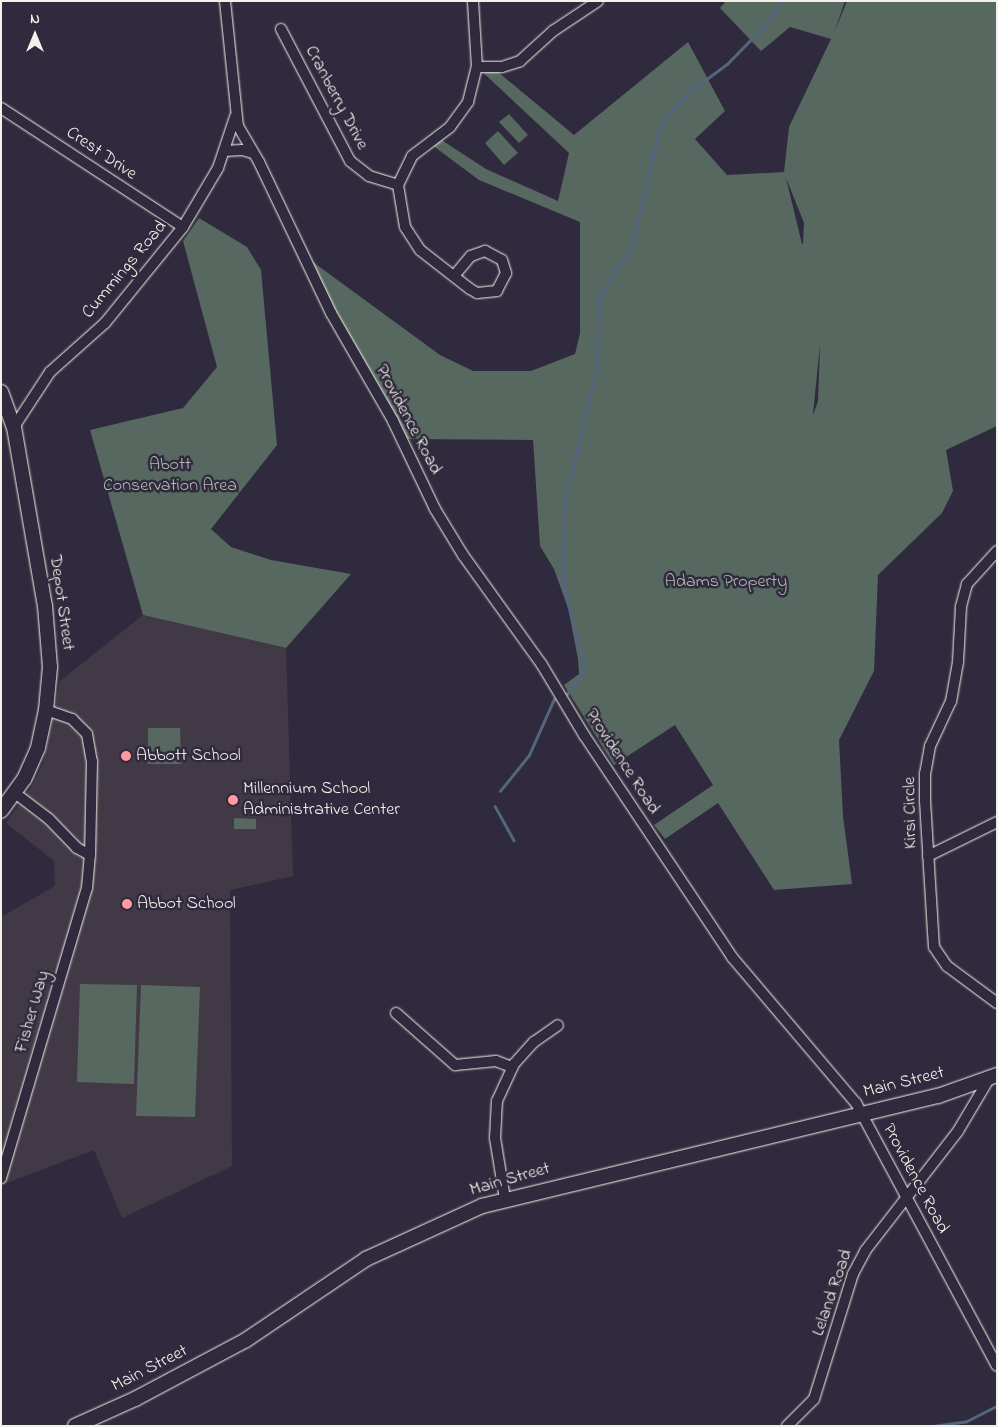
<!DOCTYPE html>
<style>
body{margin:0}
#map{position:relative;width:998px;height:1427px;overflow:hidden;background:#2f2a3d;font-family:"Indie Flower",sans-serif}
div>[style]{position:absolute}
.built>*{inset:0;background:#423947}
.green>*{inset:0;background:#576860}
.stream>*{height:2.5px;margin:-1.25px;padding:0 1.25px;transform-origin:1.25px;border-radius:1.25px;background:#54667f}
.roads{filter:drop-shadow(0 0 1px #f4f1e8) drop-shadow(0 0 1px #f4f1e8)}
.street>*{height:10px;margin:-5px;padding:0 5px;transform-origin:5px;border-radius:5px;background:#2f2a3d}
.secondary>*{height:14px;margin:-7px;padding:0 7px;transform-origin:7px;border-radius:7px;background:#2f2a3d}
.dots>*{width:14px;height:14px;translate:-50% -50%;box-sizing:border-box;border:2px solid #2f2a3d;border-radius:50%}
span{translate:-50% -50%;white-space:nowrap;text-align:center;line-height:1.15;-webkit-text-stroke:5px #2f2a3d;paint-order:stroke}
.street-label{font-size:18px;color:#f4f1e8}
.park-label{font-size:18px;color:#b5bab2}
.poi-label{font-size:18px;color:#f4f1e8}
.left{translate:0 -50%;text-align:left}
.frame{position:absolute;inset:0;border:2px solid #f4f1e8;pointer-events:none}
.north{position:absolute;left:10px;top:10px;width:50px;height:50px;-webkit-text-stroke:4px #2f2a3d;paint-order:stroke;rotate:0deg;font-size:14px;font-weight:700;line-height:20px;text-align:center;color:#f4f1e8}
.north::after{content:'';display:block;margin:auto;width:18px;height:22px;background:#f4f1e8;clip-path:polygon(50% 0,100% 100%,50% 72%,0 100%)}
</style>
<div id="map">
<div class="built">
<i style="clip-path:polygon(143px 615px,286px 648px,293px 876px,230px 890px,232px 1166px,122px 1218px,94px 1150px,1px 1185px,1px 917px,55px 886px,54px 861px,6px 823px,33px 784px,44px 761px,60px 681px)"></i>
</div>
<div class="green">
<i style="clip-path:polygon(evenodd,726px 1px,845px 1px,834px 33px,847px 1px,997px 1px,997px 426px,946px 450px,953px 491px,942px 513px,878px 575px,874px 671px,839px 740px,843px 816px,852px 884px,774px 890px,718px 803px,665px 839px,654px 825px,713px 785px,675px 725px,614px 765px,564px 685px,579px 674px,578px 659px,568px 608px,554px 569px,540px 546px,533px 440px,402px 439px,302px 254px,440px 355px,473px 371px,531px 371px,575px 354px,580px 333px,580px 222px,479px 180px,428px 142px,437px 137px,486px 169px,558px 201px,569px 153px,477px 67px,492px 67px,574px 135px,688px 42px,725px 111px,695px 139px,727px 175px,784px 172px,789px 127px,831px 39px,790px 27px,761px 51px,720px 8px,726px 1px,786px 178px,804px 223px,803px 244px,802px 244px,786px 178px,726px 1px,820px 345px,818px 401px,813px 415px,813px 414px,820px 345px)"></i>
<i style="clip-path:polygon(509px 114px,528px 135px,519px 143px,499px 122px)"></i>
<i style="clip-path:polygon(498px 131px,518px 153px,504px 165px,485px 143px)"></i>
<i style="clip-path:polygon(199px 218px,247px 247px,261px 270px,277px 445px,211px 529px,231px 547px,271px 560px,351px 574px,286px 648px,143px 615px,90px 430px,183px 408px,217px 367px,183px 241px)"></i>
<i style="clip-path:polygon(148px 728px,180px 728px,181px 764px,148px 764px)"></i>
<i style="clip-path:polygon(234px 818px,256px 819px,256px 829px,234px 829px)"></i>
<i style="clip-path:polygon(80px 984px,137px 985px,134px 1084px,77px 1082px)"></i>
<i style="clip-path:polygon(141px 985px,200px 987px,195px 1117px,136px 1116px)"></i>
</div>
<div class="stream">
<i style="left:567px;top:694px;width:31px;rotate:-54deg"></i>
<i style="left:585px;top:669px;width:87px;rotate:-104.7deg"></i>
<i style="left:563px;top:585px;width:81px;rotate:-89.3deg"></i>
<i style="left:564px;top:504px;width:140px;rotate:-76.4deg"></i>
<i style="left:597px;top:368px;width:71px;rotate:-88.4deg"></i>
<i style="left:599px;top:297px;width:62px;rotate:-57.6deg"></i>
<i style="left:632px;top:245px;width:126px;rotate:-76.7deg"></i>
<i style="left:661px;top:122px;width:46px;rotate:-45.9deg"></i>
<i style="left:693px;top:89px;width:42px;rotate:-36.3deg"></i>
<i style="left:727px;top:64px;width:54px;rotate:-45.7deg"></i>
<i style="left:765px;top:25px;width:29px;rotate:-56deg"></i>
<i style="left:500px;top:791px;width:46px;rotate:-51.1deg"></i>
<i style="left:529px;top:755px;width:61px;rotate:-65.9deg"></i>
<i style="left:495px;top:806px;width:39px;rotate:61deg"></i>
<i style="left:933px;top:1426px;width:34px;rotate:-8deg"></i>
<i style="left:967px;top:1421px;width:34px;rotate:-27deg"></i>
</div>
<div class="roads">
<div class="street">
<i style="left:225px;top:1px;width:126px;rotate:84.1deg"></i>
<i style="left:238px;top:126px;width:42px;rotate:59.7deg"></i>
<i style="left:259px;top:162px;width:167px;rotate:64.5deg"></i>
<i style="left:331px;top:313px;width:125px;rotate:60.1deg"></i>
<i style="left:393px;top:421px;width:98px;rotate:64.5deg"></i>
<i style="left:435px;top:509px;width:54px;rotate:58.7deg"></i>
<i style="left:463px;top:555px;width:135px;rotate:54.3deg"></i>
<i style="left:542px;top:665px;width:82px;rotate:59deg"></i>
<i style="left:584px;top:735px;width:267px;rotate:56.3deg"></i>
<i style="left:732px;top:957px;width:192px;rotate:49.7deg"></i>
<i style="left:856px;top:1103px;width:298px;rotate:61.8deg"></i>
<i style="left:281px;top:29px;width:149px;rotate:62.4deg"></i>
<i style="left:350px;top:161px;width:24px;rotate:38deg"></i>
<i style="left:369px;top:176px;width:30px;rotate:17deg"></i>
<i style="left:477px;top:67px;width:25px"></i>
<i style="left:502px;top:67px;width:19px;rotate:-18deg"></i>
<i style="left:520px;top:61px;width:45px;rotate:-42.3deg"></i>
<i style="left:553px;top:31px;width:54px;rotate:-33.7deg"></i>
<i style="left:1px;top:108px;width:217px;rotate:33.2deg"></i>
<i style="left:224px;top:151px;width:18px;rotate:-3deg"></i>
<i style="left:242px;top:150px;width:11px;rotate:15deg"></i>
<i style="left:454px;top:276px;width:26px;rotate:-50deg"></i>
<i style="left:471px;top:256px;width:15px;rotate:-20deg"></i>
<i style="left:485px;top:251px;width:19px;rotate:28deg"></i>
<i style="left:502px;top:260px;width:14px;rotate:73deg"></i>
<i style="left:506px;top:273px;width:20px;rotate:117deg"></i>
<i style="left:497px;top:291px;width:20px;rotate:174deg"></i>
<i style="left:477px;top:293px;width:8px;rotate:-150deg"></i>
<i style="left:470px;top:289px;width:63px;rotate:-142deg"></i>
<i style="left:420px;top:250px;width:27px;rotate:-123deg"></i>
<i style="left:405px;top:227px;width:43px;rotate:-99.5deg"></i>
<i style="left:398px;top:185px;width:32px;rotate:-64deg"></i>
<i style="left:412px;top:156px;width:48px;rotate:-37.3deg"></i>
<i style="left:450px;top:127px;width:31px;rotate:-54deg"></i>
<i style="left:468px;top:102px;width:36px;rotate:-76deg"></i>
<i style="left:477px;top:67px;width:66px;rotate:-93.5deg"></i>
<i style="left:14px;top:427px;width:66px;rotate:-56.8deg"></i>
<i style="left:50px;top:372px;width:74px;rotate:-41.7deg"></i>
<i style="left:105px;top:323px;width:124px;rotate:-50.9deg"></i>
<i style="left:183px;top:227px;width:69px;rotate:-59.3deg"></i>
<i style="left:218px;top:168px;width:54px;rotate:-71.6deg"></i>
<i style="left:997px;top:551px;width:45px;rotate:132.3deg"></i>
<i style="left:967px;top:584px;width:24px;rotate:105deg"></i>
<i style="left:961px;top:607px;width:55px;rotate:93.1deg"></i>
<i style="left:958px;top:662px;width:40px;rotate:100deg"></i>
<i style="left:951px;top:701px;width:50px;rotate:115deg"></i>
<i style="left:930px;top:746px;width:27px;rotate:100deg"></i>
<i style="left:925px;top:773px;width:28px;rotate:90deg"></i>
<i style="left:925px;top:801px;width:146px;rotate:86.5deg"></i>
<i style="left:934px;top:947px;width:23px;rotate:56deg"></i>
<i style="left:947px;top:966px;width:62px;rotate:36.5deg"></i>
<i style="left:46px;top:710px;width:28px;rotate:19deg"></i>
<i style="left:72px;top:719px;width:21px;rotate:45deg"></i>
<i style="left:87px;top:734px;width:27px;rotate:80deg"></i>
<i style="left:92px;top:761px;width:94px;rotate:91.2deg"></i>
<i style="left:928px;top:856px;width:77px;rotate:-26.2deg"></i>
<i style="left:396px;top:1013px;width:79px;rotate:41.4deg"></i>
<i style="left:455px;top:1065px;width:41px;rotate:-5.6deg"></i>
<i style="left:496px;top:1061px;width:17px;rotate:21deg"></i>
<i style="left:1px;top:1178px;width:302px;rotate:-73.5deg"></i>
<i style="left:87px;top:888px;width:33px;rotate:-85deg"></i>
<i style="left:90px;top:855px;width:15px;rotate:-152deg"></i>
<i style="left:77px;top:848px;width:40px;rotate:-134deg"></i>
<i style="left:49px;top:819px;width:43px;rotate:-142.6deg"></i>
<i style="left:505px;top:1199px;width:62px;rotate:-99.3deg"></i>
<i style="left:495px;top:1138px;width:37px;rotate:-87deg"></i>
<i style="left:497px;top:1101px;width:41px;rotate:-65.3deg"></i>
<i style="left:514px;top:1064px;width:30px;rotate:-48deg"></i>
<i style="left:534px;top:1042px;width:29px;rotate:-35deg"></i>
<i style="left:787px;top:1426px;width:38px;rotate:-45deg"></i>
<i style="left:814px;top:1399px;width:131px;rotate:-72.7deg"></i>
<i style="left:853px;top:1274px;width:26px;rotate:-62deg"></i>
<i style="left:865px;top:1251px;width:152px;rotate:-52.2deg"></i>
<i style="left:958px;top:1131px;width:63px;rotate:-59.3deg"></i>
</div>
<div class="secondary">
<i style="left:1px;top:392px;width:37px;rotate:70deg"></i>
<i style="left:14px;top:427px;width:182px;rotate:80.2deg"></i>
<i style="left:45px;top:606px;width:61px;rotate:85.3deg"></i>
<i style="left:50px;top:667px;width:43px;rotate:95.3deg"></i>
<i style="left:46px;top:710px;width:39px;rotate:102deg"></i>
<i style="left:38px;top:748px;width:34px;rotate:114deg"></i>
<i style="left:24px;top:779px;width:39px;rotate:126deg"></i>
<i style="left:75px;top:1426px;width:66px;rotate:-24.2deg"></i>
<i style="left:135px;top:1399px;width:126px;rotate:-28deg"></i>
<i style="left:246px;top:1340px;width:145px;rotate:-34deg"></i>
<i style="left:366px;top:1259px;width:128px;rotate:-24.6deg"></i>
<i style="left:482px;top:1206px;width:469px;rotate:-13.6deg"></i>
<i style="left:938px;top:1096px;width:63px;rotate:-19.6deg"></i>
</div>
</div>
<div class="dots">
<i style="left:126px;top:756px;background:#ff9aa2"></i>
<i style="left:233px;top:800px;background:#ff9aa2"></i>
<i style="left:127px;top:904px;background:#ff9aa2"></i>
</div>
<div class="street-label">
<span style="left:336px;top:98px;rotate:62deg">Cranberry Drive</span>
<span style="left:101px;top:154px;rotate:34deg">Crest Drive</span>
<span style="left:125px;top:270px;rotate:-50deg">Cummings Road</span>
<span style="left:408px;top:420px;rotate:62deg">Providence Road</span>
<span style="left:61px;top:603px;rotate:82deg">Depot Street</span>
<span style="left:622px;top:762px;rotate:57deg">Providence Road</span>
<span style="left:911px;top:813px;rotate:-91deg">Kirsi Circle</span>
<span style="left:33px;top:1012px;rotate:-74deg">Fisher Way</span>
<span style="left:904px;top:1083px;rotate:-14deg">Main Street</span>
<span style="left:915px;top:1179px;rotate:62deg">Providence Road</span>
<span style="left:510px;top:1180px;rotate:-16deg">Main Street</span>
<span style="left:833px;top:1293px;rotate:-71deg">Leland Road</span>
<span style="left:150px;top:1369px;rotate:-27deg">Main Street</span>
</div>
<div class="park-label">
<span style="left:170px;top:476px">Abott<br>Conservation Area</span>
<span style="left:726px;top:582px">Adams Property</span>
</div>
<div class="poi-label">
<span class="left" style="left:136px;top:756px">Abbott School</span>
<span class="left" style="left:243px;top:800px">Millennium School<br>Administrative Center</span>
<span class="left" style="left:137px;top:904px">Abbot School</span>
</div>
<div class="frame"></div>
<div class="north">N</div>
</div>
